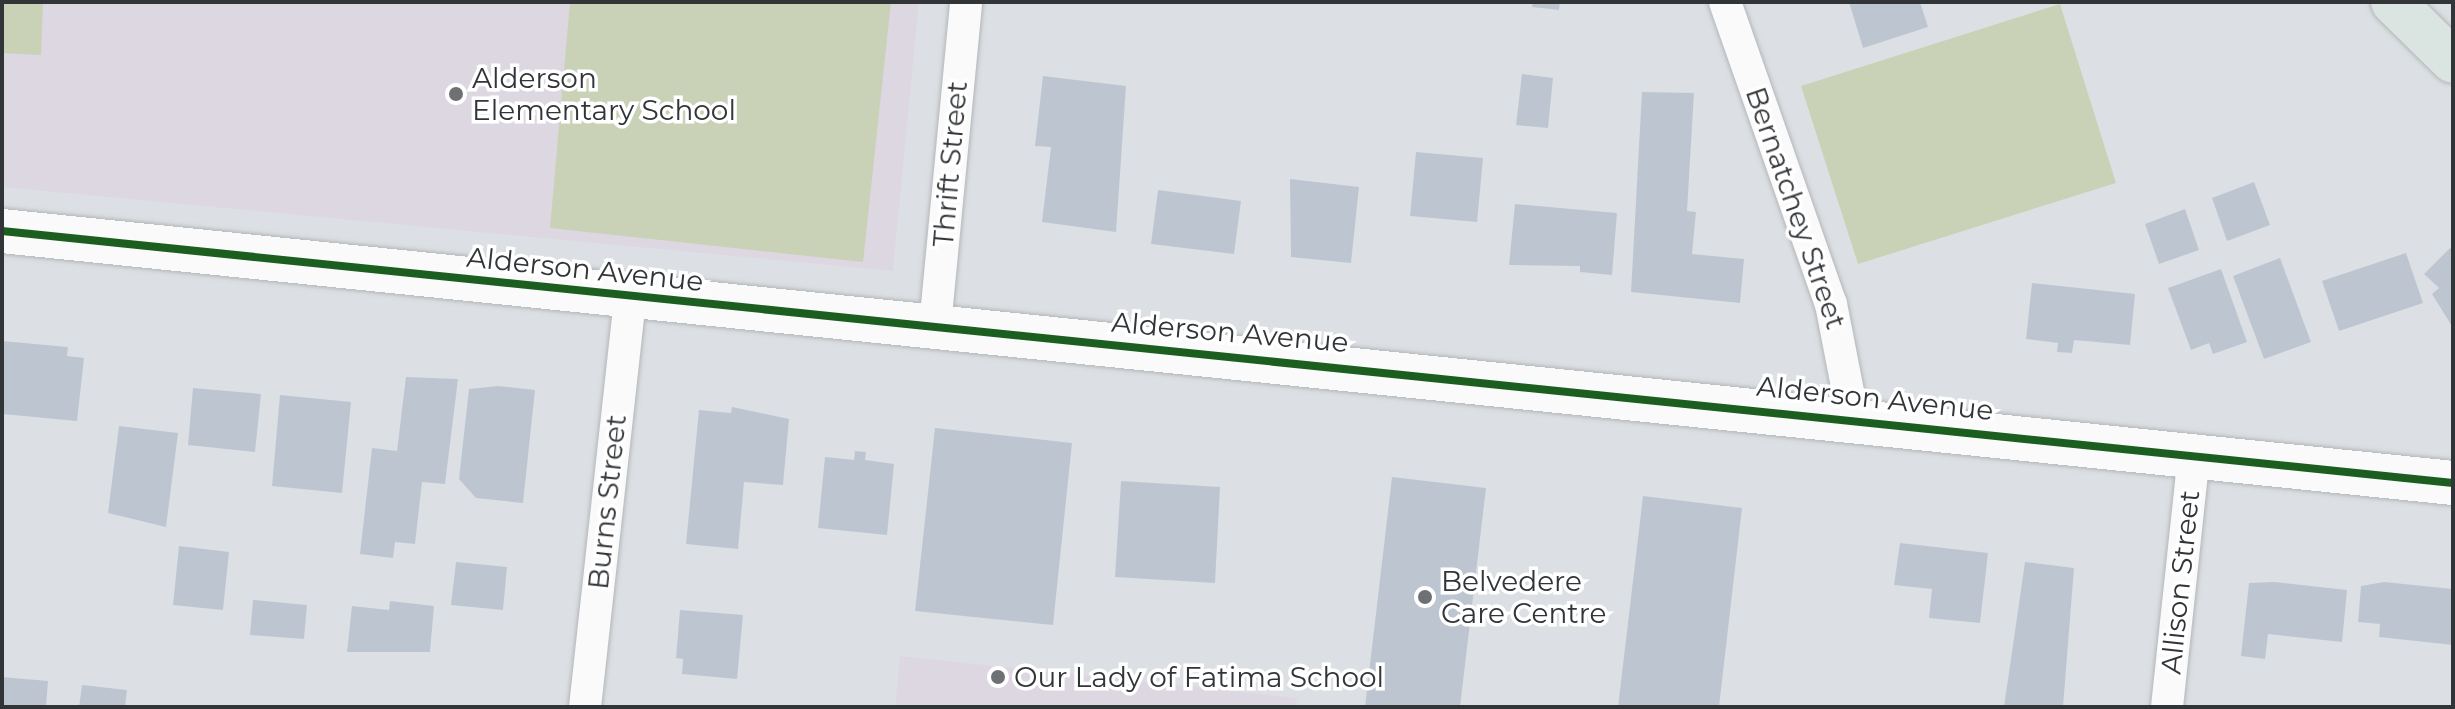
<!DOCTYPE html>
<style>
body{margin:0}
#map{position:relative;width:2455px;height:709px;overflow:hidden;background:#dce0e4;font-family:Montserrat,sans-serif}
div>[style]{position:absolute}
.education>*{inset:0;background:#ddd7e2}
.green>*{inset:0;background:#c9d2b6}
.building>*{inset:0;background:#bdc6d0}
.roads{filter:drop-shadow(0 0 2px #b3b6b9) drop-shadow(0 0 2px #b3b6b9)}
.street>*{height:32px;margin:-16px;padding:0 16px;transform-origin:16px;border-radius:16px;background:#fafafb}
.secondary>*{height:44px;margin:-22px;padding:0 22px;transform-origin:22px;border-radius:22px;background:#fafafb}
.primary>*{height:44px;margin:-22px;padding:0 22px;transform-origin:22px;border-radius:22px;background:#dae4e1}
.cycleway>*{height:8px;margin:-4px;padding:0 4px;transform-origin:4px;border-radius:4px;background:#1b5e20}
.dots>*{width:22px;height:22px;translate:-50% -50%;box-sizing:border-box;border:4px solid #fff;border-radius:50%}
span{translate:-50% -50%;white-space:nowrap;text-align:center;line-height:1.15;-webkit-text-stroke:7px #fff;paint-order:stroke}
.poi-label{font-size:28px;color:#323538}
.left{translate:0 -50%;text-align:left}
.street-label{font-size:28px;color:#323538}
.frame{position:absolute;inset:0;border:4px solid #323538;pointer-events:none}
</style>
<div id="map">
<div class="education">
<i style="clip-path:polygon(2px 2px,919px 2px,893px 271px,2px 187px)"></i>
<i style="clip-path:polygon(900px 656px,1297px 698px,1296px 707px,895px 707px)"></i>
</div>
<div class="green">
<i style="clip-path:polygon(2px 2px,43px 2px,41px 55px,2px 53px)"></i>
<i style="clip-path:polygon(570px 2px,891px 2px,863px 262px,550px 228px)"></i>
<i style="clip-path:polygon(2060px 4px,2116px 183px,1858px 264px,1801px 86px)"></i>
</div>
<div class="building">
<i style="clip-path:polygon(1533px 2px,1560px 2px,1559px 10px,1532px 7px)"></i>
<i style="clip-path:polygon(1849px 2px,1920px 2px,1928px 27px,1863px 48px)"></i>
<i style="clip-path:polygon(1522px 74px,1553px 78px,1548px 128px,1516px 125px)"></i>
<i style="clip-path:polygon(1043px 76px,1126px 86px,1116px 232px,1042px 222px,1051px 147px,1035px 146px)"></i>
<i style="clip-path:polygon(1642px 92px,1694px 93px,1687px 211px,1696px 212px,1692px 254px,1744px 259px,1740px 303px,1631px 292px)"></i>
<i style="clip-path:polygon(1416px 152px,1483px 158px,1477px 222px,1410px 216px)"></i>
<i style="clip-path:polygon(1290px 179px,1359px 187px,1351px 263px,1291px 257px)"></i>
<i style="clip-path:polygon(2254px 182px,2270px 225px,2227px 241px,2212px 198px)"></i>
<i style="clip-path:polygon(1158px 190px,1241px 201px,1234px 254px,1151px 244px)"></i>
<i style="clip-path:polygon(1515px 204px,1617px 213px,1612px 275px,1580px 272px,1580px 266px,1509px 265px)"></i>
<i style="clip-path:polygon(2185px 209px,2199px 250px,2159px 264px,2145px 224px)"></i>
<i style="clip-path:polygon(2450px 248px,2453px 250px,2453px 328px,2432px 294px,2439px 288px,2424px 274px)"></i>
<i style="clip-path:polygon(2406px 253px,2423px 303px,2339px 331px,2322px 281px)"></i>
<i style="clip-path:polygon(2280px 258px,2311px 342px,2264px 359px,2233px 276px)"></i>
<i style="clip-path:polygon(2221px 269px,2247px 342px,2213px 354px,2209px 343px,2191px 350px,2168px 288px)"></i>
<i style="clip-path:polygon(2032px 283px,2135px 294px,2130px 345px,2074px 340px,2072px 353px,2057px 352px,2058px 343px,2026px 339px)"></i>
<i style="clip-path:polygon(2px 341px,68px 347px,67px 356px,84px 358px,77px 421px,2px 414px)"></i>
<i style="clip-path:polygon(406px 377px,458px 379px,445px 484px,422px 482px,415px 544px,395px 542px,393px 558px,360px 554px,372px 448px,397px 451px)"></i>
<i style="clip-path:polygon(498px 386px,535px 390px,523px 503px,476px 498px,459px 479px,469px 389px)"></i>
<i style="clip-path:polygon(193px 388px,261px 394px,255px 452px,188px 445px)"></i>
<i style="clip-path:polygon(280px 395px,351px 402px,342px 493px,272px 486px)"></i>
<i style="clip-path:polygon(732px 407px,789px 419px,783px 485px,744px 482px,738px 549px,686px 544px,699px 410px,731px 413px)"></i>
<i style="clip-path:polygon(119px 426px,178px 433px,166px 527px,108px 513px)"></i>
<i style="clip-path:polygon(935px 428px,1072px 443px,1053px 625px,915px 611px)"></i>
<i style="clip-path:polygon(855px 451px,866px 452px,865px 460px,894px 464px,887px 535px,818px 528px,825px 457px,854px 460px)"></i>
<i style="clip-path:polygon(1392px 477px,1486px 488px,1460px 707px,1365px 707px)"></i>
<i style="clip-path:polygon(1121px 481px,1220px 487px,1215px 583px,1115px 577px)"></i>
<i style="clip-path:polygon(1643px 496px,1742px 508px,1719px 707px,1618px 707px)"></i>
<i style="clip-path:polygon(1900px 543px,1988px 553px,1980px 623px,1929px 618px,1932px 589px,1894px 585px)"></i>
<i style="clip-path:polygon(179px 546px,229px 552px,223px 610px,173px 605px)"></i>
<i style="clip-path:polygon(456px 562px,507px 567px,503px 610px,451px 605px)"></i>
<i style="clip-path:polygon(2025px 562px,2074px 568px,2063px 707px,2004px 707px)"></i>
<i style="clip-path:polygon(2274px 582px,2347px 590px,2342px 642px,2268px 634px,2265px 659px,2241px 656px,2249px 583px)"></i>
<i style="clip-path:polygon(2384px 582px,2453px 589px,2453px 645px,2379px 637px,2380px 624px,2358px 622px,2361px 586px)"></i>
<i style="clip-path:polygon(253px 600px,307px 605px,304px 639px,250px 635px)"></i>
<i style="clip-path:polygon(390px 601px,434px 606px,430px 652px,347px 652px,352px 606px,389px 610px)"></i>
<i style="clip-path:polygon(680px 610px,743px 615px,737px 679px,682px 674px,683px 659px,676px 658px)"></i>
<i style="clip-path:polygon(2px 677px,48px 681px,46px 707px,2px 707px)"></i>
<i style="clip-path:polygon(82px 685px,127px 690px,125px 707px,79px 707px)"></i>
</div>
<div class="roads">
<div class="street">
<i style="left:1725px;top:2px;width:320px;rotate:70.7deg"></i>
<i style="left:1831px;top:304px;width:115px;rotate:79deg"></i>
<i style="left:935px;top:326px;width:325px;rotate:-84.5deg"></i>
<i style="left:585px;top:707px;width:412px;rotate:-83.7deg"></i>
<i style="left:2167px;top:707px;width:252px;rotate:-83.9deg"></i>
</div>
<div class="secondary">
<i style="left:2px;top:231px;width:2464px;rotate:5.87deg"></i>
</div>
<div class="primary">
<i style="left:2393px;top:2px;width:84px;rotate:44.5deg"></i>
</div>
</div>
<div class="cycleway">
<i style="left:2px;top:231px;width:2464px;rotate:5.87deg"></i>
</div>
<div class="dots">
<i style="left:456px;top:94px;background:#6e7174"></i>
<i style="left:1425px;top:597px;background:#6e7174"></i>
<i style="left:998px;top:677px;background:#6e7174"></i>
</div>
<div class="poi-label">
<span class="left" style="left:472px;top:94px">Alderson<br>Elementary School</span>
<span class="left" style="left:1441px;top:597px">Belvedere<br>Care Centre</span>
<span class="left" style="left:1014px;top:677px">Our Lady of Fatima School</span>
</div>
<div class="street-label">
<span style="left:950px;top:164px;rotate:-85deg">Thrift Street</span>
<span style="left:1796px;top:208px;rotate:71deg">Bernatchey Street</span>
<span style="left:585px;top:269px;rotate:6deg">Alderson Avenue</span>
<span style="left:1230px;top:332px;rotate:5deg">Alderson Avenue</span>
<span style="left:1875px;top:398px;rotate:6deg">Alderson Avenue</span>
<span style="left:607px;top:502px;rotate:-84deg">Burns Street</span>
<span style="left:2180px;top:582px;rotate:-84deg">Allison Street</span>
</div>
<div class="frame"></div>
</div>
